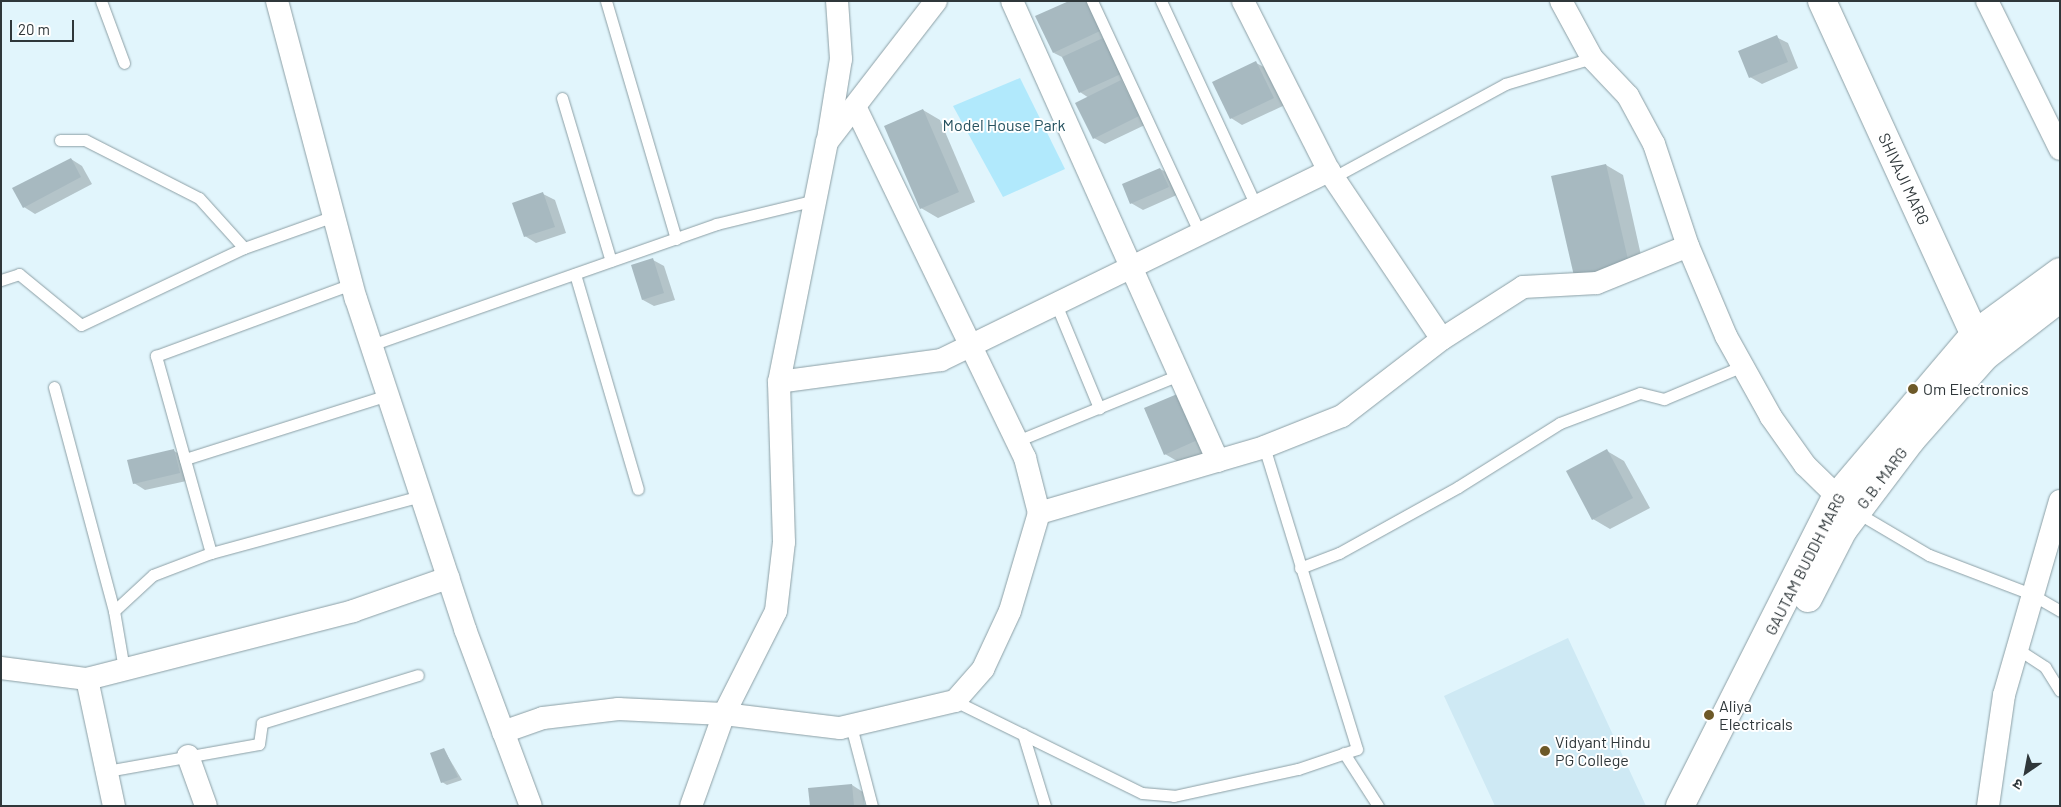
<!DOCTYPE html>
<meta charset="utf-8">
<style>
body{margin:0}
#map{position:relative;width:2061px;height:807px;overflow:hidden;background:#e1f5fc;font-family:Barlow,"Noto Sans Devanagari",sans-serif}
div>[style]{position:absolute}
.built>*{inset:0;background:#cee9f4}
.green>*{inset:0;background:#b1e9fc}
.shadow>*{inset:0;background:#0003}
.building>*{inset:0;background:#a7b9c0}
.roads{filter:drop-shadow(0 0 1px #8c9fa5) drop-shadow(0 0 1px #8c9fa5)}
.lane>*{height:11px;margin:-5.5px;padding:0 5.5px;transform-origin:5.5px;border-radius:5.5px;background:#fff}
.street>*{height:22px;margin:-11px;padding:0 11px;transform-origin:11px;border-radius:11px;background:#fff}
.secondary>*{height:28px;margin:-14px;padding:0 14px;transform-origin:14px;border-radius:14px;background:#fff}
.dots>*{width:14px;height:14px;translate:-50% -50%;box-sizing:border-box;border:2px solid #fff;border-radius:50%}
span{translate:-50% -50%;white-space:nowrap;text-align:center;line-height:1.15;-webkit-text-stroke:4px #fff;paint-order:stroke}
.park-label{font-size:16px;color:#255260}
.street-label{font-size:16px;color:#2f373a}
.poi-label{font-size:16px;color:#2f373a}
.left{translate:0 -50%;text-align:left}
.frame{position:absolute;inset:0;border:2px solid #2f373a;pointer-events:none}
.north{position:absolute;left:2001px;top:747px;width:50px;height:50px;-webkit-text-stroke:4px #fff;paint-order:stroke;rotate:213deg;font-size:14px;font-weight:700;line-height:20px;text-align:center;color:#2f373a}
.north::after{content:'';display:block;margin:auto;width:18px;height:22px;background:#2f373a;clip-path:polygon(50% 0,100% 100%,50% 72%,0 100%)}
.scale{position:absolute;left:10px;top:20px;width:64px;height:22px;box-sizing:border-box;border:2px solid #2f373a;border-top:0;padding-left:6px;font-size:15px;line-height:18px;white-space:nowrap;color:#2f373a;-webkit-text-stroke:4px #fff;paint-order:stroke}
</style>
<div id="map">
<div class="built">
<i style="clip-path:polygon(1568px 638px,1646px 806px,1495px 806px,1444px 696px)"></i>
</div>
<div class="green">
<i style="clip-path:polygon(1020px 78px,1065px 169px,1003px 197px,953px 106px)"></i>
</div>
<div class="shadow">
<i style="clip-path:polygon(1072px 1px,1092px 1px,1149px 123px,1105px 144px,1094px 138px,1089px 98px,1080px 92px,1064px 58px,1054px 53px)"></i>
<i style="clip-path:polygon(1776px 37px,1788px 43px,1798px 68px,1762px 84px,1750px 77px)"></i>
<i style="clip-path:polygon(1256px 63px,1268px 69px,1285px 105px,1242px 125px,1231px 118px)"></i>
<i style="clip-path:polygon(923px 110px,940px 120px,975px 202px,938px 218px,921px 208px)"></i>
<i style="clip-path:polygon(71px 159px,82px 166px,92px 184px,35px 214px,24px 207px)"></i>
<i style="clip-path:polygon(1606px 165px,1623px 175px,1645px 273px,1575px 275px)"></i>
<i style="clip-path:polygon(1160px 169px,1172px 175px,1179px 194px,1143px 210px,1131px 203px)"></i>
<i style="clip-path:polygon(543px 194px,555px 200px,566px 233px,536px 243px,525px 236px)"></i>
<i style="clip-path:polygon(653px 260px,664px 266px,675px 300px,654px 306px,643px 300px)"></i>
<i style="clip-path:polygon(1145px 409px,1218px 448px,1182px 464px,1165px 454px)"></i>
<i style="clip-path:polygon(174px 451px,185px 457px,191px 480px,145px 490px,134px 483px)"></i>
<i style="clip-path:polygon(1607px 451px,1624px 461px,1650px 508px,1610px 529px,1593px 519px)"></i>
<i style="clip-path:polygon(444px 750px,462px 780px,447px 785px,442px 782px)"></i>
<i style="clip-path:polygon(852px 785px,863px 792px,865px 806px,812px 806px)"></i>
</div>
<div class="building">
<i style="clip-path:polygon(1069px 1px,1086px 1px,1100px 31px,1053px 53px,1035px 16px)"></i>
<i style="clip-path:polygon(1777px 35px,1788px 62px,1749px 78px,1738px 51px)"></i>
<i style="clip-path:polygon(1103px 38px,1121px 74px,1079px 93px,1062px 57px)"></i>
<i style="clip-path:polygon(1256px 61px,1274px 98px,1230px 119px,1212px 82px)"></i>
<i style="clip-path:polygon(1121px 80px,1139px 116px,1093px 139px,1075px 103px)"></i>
<i style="clip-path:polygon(923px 109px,959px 192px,920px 209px,884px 126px)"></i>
<i style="clip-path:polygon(71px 158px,81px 177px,23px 208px,12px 188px)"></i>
<i style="clip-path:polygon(1606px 164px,1629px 264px,1574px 276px,1551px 176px)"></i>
<i style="clip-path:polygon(1160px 168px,1169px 187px,1130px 204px,1122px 184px)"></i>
<i style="clip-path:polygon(543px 192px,555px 227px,524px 237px,512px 203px)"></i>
<i style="clip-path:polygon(653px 258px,664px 293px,642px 300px,631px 265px)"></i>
<i style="clip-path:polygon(1182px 392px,1202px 438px,1164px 455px,1144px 408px)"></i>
<i style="clip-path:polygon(174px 449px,180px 473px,133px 484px,127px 460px)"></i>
<i style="clip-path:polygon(1607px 449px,1633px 498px,1592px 520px,1566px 471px)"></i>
<i style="clip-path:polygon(444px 748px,458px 777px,441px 783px,430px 753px)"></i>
<i style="clip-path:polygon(852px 784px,854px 806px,810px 806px,808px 788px)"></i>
</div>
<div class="roads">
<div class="lane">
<i style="left:101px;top:1px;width:66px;rotate:69.6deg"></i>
<i style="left:606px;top:1px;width:248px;rotate:73.6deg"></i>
<i style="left:1092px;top:1px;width:257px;rotate:65.1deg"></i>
<i style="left:1161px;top:1px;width:226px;rotate:65.1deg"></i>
<i style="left:562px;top:98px;width:170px;rotate:73.3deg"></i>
<i style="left:60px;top:140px;width:25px"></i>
<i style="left:85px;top:140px;width:128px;rotate:27deg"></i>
<i style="left:199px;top:198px;width:67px;rotate:48deg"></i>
<i style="left:1334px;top:177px;width:195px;rotate:-28.5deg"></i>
<i style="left:1505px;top:84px;width:91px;rotate:-16.6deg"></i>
<i style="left:575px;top:274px;width:224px;rotate:73.7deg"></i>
<i style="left:1px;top:280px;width:19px;rotate:-18deg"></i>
<i style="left:19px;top:274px;width:80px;rotate:39.4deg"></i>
<i style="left:81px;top:325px;width:180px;rotate:-25.3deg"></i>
<i style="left:244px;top:248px;width:96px;rotate:-19.6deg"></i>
<i style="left:1056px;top:304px;width:113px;rotate:67.5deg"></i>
<i style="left:371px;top:345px;width:366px;rotate:-19.3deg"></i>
<i style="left:716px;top:224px;width:102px;rotate:-13.6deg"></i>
<i style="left:54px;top:387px;width:232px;rotate:75deg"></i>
<i style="left:114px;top:611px;width:59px;rotate:80.2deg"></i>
<i style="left:1017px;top:441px;width:177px;rotate:-22.2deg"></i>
<i style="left:185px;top:459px;width:213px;rotate:-17.5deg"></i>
<i style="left:1856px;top:512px;width:85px;rotate:30.5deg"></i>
<i style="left:1929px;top:555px;width:109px;rotate:20.9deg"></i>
<i style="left:2031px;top:594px;width:34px;rotate:30deg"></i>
<i style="left:211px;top:553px;width:205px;rotate:-105.6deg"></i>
<i style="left:156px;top:356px;width:209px;rotate:-20.2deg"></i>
<i style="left:1300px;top:568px;width:42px;rotate:-21deg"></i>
<i style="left:1339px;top:553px;width:136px;rotate:-29deg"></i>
<i style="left:1458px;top:487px;width:120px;rotate:-32.1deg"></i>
<i style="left:1560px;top:423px;width:85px;rotate:-20.6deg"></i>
<i style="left:1640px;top:393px;width:25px;rotate:14deg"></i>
<i style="left:1664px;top:399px;width:86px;rotate:-22.7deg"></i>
<i style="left:114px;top:611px;width:53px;rotate:-42.7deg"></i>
<i style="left:153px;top:575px;width:62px;rotate:-20.8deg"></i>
<i style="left:211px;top:553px;width:218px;rotate:-15.2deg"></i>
<i style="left:2016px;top:648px;width:35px;rotate:33deg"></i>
<i style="left:2045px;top:667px;width:28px;rotate:58deg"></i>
<i style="left:955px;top:701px;width:208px;rotate:26.2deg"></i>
<i style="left:1142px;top:793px;width:32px;rotate:5deg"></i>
<i style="left:1174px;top:796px;width:127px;rotate:-12.3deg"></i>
<i style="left:1298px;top:769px;width:62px;rotate:-18.7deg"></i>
<i style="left:1357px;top:749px;width:316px;rotate:-107.1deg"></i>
<i style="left:851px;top:726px;width:83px;rotate:75.3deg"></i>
<i style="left:1023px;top:734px;width:75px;rotate:73deg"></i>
<i style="left:1344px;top:753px;width:63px;rotate:57.3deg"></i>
<i style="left:107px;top:771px;width:154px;rotate:-10.1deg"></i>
<i style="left:259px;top:744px;width:21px;rotate:-82deg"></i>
<i style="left:262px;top:723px;width:163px;rotate:-17.1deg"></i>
</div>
<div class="street">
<i style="left:277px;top:1px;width:308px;rotate:75.2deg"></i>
<i style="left:356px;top:299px;width:348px;rotate:71.7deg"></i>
<i style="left:465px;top:629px;width:189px;rotate:69.6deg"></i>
<i style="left:1012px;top:1px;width:504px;rotate:65.88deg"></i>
<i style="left:1243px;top:1px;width:191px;rotate:63.2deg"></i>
<i style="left:1329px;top:171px;width:202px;rotate:56.1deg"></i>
<i style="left:1561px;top:1px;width:65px;rotate:61.5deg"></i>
<i style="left:1592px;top:58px;width:52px;rotate:46.5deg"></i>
<i style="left:1628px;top:96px;width:55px;rotate:61.6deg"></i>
<i style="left:1654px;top:144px;width:108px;rotate:71.6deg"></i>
<i style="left:1688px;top:246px;width:98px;rotate:67.1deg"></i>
<i style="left:1726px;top:336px;width:93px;rotate:60.9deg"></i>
<i style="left:1771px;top:417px;width:59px;rotate:54.7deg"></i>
<i style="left:1805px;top:465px;width:60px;rotate:44.3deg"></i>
<i style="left:1987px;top:1px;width:165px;rotate:63.7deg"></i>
<i style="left:828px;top:139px;width:81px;rotate:-80.8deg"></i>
<i style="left:841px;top:59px;width:58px;rotate:-93.9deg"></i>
<i style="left:779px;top:382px;width:163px;rotate:-7.7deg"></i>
<i style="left:941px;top:360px;width:432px;rotate:-26deg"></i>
<i style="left:1039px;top:513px;width:234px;rotate:-16.3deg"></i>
<i style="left:1264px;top:447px;width:84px;rotate:-21.7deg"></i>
<i style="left:1342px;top:416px;width:126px;rotate:-37.6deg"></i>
<i style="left:1442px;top:339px;width:96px;rotate:-32.7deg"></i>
<i style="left:1523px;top:287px;width:74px;rotate:-3.1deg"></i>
<i style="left:1597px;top:283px;width:98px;rotate:-22.1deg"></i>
<i style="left:1px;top:668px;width:87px;rotate:7.3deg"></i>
<i style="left:87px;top:679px;width:275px;rotate:-14.3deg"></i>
<i style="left:353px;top:611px;width:101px;rotate:-19.2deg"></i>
<i style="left:87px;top:679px;width:130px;rotate:78deg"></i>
<i style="left:503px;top:732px;width:42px;rotate:-19.3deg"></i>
<i style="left:543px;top:718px;width:76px;rotate:-6.8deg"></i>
<i style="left:618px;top:709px;width:106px;rotate:2.7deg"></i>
<i style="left:724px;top:714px;width:117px;rotate:6.9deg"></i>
<i style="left:840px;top:728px;width:118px;rotate:-13.2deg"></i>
<i style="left:955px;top:701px;width:43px;rotate:-48.8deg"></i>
<i style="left:983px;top:669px;width:64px;rotate:-65deg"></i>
<i style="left:1010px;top:611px;width:102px;rotate:-73.5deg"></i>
<i style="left:1039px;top:513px;width:57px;rotate:-104.3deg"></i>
<i style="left:1025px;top:458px;width:390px;rotate:-115.8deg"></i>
<i style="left:188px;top:756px;width:53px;rotate:70.2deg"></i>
<i style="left:691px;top:806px;width:98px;rotate:-70.3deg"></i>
<i style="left:724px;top:714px;width:115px;rotate:-63.2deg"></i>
<i style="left:776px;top:611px;width:69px;rotate:-83.4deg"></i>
<i style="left:784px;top:542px;width:160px;rotate:-91.8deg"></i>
<i style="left:779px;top:382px;width:245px;rotate:-78.7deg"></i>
<i style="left:827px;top:142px;width:178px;rotate:-52.3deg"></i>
<i style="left:1988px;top:806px;width:112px;rotate:-81.8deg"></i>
<i style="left:2004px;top:695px;width:202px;rotate:-73.9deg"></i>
</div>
<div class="secondary">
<i style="left:1822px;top:1px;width:384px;rotate:65.4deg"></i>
<i style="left:1808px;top:598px;width:76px;rotate:-62.8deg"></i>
<i style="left:1843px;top:530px;width:113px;rotate:-52.9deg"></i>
<i style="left:1911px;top:440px;width:112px;rotate:-48.6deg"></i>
<i style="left:1985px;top:356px;width:95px;rotate:-37.7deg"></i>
<i style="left:1680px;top:806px;width:344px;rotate:-63.2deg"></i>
<i style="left:1835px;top:499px;width:216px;rotate:-49.7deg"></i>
<i style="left:1975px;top:334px;width:105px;rotate:-36.1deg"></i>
</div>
</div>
<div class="dots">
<i style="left:1913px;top:389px;background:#6d5928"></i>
<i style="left:1709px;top:715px;background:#6d5928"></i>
<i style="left:1545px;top:751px;background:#6d5928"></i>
</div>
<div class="park-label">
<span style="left:1004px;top:125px">Model House Park</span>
</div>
<div class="street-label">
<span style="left:1904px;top:179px;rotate:65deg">SHIVAJI MARG</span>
<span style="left:1882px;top:478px;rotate:-53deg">G.B. MARG</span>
<span style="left:1805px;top:564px;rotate:-63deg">GAUTAM BUDDH MARG</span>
</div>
<div class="poi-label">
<span class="left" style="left:1923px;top:389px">Om Electronics</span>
<span class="left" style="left:1719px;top:715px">Aliya<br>Electricals</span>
<span class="left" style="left:1555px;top:751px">Vidyant Hindu<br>PG College</span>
</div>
<div class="frame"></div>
<div class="north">उ</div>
<div class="scale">20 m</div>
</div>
